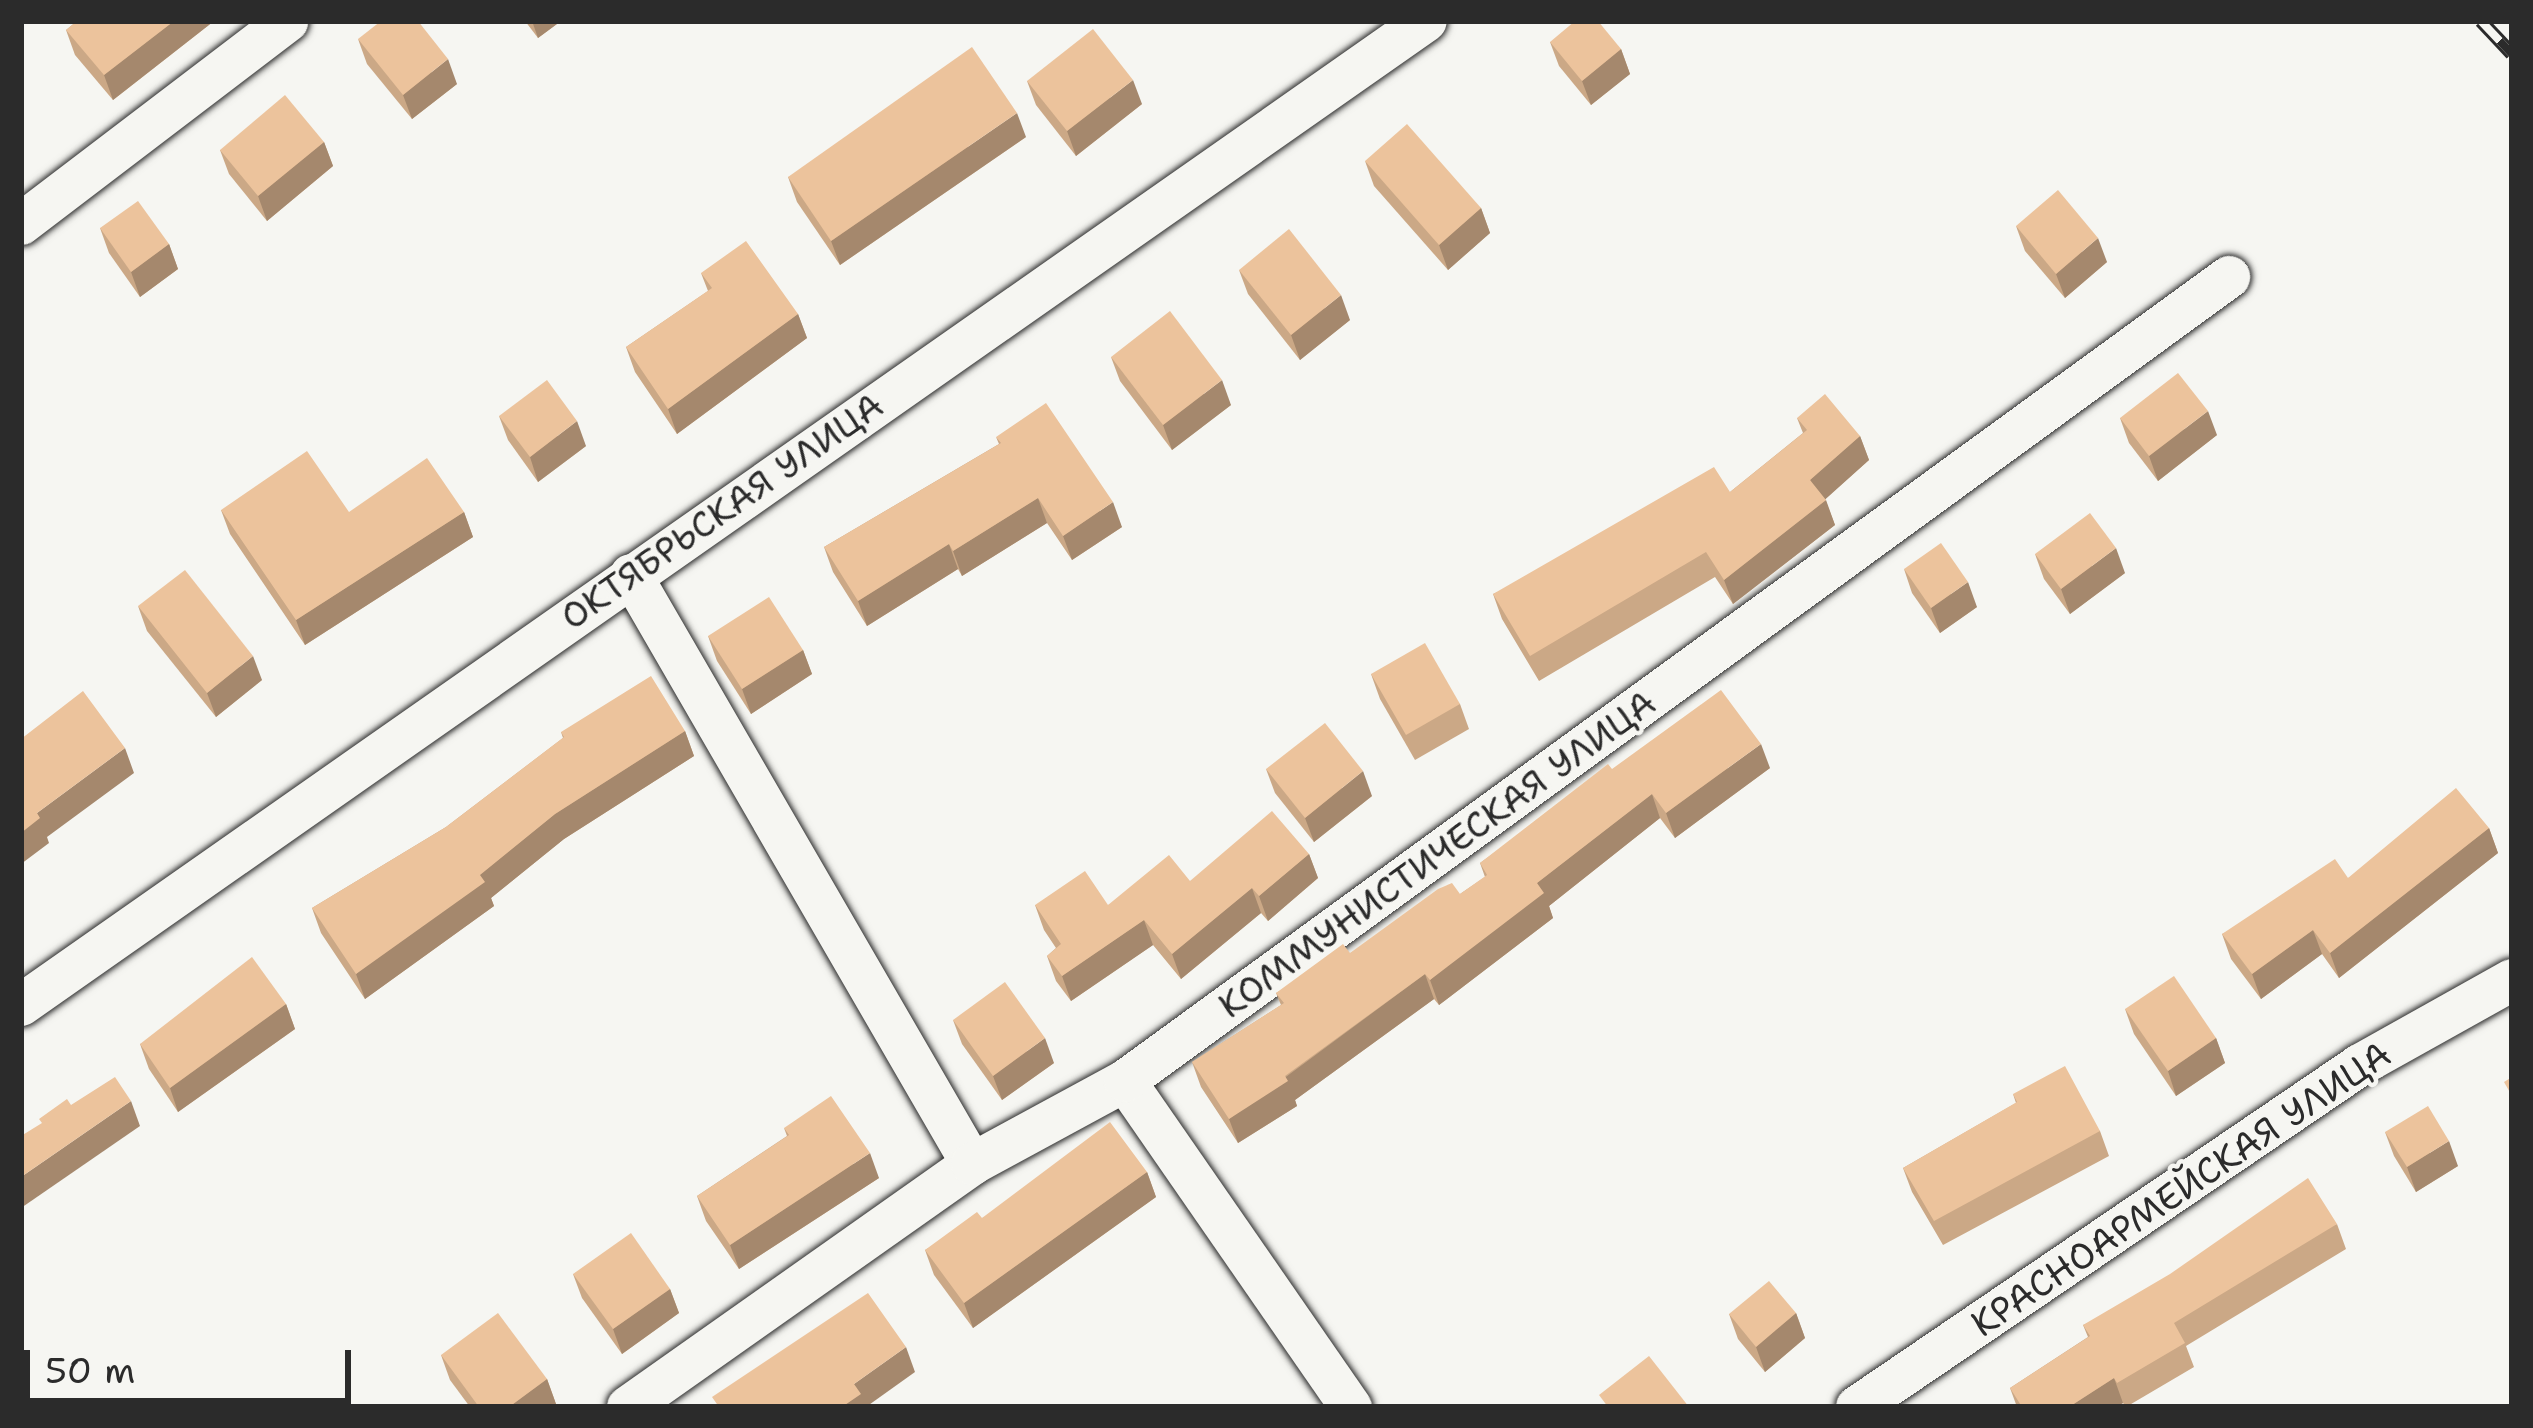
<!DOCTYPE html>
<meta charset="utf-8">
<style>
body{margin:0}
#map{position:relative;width:2533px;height:1428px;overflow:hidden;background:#f6f6f2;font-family:"Shantell Sans",sans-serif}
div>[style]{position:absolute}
.roads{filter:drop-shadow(0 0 3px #2b2b2b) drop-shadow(0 0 3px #2b2b2b)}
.minor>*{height:42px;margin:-21px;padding:0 21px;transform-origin:21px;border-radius:21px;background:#f6f6f2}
.rail>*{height:14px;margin-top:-7px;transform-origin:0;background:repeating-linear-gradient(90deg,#f6f6f2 0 27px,#2b2b2b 0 54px);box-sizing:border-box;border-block:3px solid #2b2b2b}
.wall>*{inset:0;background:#cba886}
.shaded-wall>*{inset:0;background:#a5886d}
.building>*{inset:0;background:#ecc39c}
span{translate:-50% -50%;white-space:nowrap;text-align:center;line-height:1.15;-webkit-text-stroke:9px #f6f6f2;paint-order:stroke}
.street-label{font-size:36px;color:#2b2b2b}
.frame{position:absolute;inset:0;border:24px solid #2b2b2b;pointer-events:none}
.scale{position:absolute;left:24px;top:1350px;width:327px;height:54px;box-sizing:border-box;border:6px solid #2b2b2b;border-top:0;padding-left:15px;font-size:36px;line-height:42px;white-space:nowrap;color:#2b2b2b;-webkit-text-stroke:9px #f6f6f2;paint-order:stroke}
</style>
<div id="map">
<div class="roads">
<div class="minor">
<i style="left:21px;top:224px;width:335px;rotate:-37.3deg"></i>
<i style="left:631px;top:575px;width:681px;rotate:59.93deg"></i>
<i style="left:21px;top:1005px;width:1715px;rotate:-35.01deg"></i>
<i style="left:1125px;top:1081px;width:397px;rotate:55.3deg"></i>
<i style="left:628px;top:1407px;width:421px;rotate:-35.2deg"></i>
<i style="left:972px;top:1164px;width:174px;rotate:-28.5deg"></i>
<i style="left:1125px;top:1081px;width:1366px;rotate:-36.06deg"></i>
<i style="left:1857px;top:1407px;width:608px;rotate:-34.21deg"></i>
<i style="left:2360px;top:1065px;width:174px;rotate:-29.2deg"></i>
</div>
</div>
<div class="rail">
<i style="left:2481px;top:21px;width:45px;rotate:46.8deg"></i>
</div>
<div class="wall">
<i style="clip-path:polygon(77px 21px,214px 21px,113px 100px,75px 55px,66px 30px)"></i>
<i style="clip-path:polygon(525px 21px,561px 21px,538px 38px)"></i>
<i style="clip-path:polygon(358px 39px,457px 84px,412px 119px,367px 64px)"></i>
<i style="clip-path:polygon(1550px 42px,1621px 49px,1630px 74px,1591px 105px,1559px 66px)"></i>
<i style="clip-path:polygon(1027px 81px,1142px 104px,1076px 156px,1036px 105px)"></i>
<i style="clip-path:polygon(1026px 137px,840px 265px,797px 202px,788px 177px)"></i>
<i style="clip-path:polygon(324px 142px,333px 166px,267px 221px,229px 174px,220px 150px)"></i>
<i style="clip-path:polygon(1365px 161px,1481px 208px,1490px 233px,1448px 270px,1374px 186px)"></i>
<i style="clip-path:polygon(2016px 226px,2107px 262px,2065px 298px,2025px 251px)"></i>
<i style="clip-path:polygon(100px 228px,169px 244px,178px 269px,140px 297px,109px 253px)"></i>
<i style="clip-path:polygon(1239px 270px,1350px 320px,1300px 360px,1248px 294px)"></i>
<i style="clip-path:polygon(701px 273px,798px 314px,807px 338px,677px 434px,635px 372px,626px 347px,708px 291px)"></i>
<i style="clip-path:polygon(1111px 357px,1231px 405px,1172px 450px,1120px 381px)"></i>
<i style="clip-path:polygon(499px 416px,586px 446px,538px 482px,508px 440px)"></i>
<i style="clip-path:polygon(1797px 418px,1860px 436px,1869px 460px,1825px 499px,1835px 525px,1733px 604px,1715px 577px,1539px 681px,1502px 619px,1493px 594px,1730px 492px,1803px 433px)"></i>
<i style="clip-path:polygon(2120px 418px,2217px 435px,2158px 481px,2129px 443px)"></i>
<i style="clip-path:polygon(996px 437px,1122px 527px,1072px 560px,1047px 523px,962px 576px,958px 569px,867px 626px,833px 572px,824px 547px,999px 444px)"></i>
<i style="clip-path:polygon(221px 510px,349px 512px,464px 512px,473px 537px,305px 645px,230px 534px)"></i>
<i style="clip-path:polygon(2035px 554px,2125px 573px,2070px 614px,2044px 579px)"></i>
<i style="clip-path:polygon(1904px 569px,1977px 607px,1940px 633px,1912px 593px)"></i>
<i style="clip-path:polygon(138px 606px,262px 680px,216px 717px,147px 631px)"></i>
<i style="clip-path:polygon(708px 636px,803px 650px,812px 674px,751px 714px,717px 661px)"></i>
<i style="clip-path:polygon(1371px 674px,1460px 704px,1469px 729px,1415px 760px,1380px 699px)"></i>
<i style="clip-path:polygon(685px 731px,694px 756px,564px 839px,491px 898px,494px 906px,365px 999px,321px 933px,312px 908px,446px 827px,563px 738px,561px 732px)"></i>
<i style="clip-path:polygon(1770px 768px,1675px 838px,1660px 818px,1549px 906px,1553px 918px,1439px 1005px,1434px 999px,1295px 1100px,1297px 1106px,1238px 1143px,1201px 1087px,1192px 1062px,1281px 1005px,1276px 993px,1460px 894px,1485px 877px,1480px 863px,1612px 769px)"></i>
<i style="clip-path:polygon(1266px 769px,1372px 796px,1314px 842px,1275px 793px)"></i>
<i style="clip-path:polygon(2489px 828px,2498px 853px,2339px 978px,2322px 954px,2261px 999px,2231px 959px,2222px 934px,2348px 878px)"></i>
<i style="clip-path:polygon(1309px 854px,1318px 878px,1268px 921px,1261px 913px,1181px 979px,1153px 945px,1071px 1001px,1056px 981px,1047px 956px,1056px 948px,1044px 930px,1035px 905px,1108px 905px,1190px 881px)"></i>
<i style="clip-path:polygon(286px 1004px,295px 1029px,178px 1112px,149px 1069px,140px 1044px)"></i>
<i style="clip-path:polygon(2125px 1009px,2216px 1038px,2225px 1063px,2176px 1096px,2134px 1034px)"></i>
<i style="clip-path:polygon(953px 1020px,1054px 1063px,1002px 1100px,962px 1044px)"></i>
<i style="clip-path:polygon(2013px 1094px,2100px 1131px,2109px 1156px,1943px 1245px,1912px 1192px,1903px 1168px,2016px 1103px)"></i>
<i style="clip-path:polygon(784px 1128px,879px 1178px,739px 1269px,706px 1221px,697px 1196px,787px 1136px)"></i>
<i style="clip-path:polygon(2385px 1132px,2458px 1166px,2416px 1192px,2394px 1156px)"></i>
<i style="clip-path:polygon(1147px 1172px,1156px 1197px,973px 1328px,934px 1275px,925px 1250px,982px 1218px)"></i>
<i style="clip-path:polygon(2337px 1224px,2346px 1249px,2186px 1346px,2194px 1367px,2126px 1407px,2123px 1403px,2116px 1407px,2017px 1407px,2010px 1388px,2088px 1337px,2083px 1325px)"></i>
<i style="clip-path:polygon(573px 1274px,670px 1289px,679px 1313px,622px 1354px,582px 1298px)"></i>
<i style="clip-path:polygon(1796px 1313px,1805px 1338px,1765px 1372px,1738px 1339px,1729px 1314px)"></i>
<i style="clip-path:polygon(441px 1355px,547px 1379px,556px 1404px,552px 1407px,470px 1407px,450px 1380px)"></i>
</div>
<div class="shaded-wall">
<i style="clip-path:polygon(174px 21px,214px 21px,113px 100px,104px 75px)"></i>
<i style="clip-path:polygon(532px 21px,561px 21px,538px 38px)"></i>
<i style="clip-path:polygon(1621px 49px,1630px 74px,1591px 105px,1582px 81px)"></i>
<i style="clip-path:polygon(448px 59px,457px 84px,412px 119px,403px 95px)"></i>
<i style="clip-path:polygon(1133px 80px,1142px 104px,1076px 156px,1067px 131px)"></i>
<i style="clip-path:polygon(1017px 113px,1026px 137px,840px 265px,831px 241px)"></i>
<i style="clip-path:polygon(324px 142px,333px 166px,267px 221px,258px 196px)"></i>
<i style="clip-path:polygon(1481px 208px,1490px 233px,1448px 270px,1439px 245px)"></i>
<i style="clip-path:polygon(2098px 238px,2107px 262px,2065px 298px,2056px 274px)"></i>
<i style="clip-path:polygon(169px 244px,178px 269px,140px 297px,131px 272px)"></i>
<i style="clip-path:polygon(1341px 295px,1350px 320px,1300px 360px,1291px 335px)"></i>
<i style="clip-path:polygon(798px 314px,807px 338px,677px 434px,668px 409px)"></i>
<i style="clip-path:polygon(1222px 380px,1231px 405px,1172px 450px,1163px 425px)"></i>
<i style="clip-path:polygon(2208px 411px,2217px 435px,2158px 481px,2149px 456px)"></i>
<i style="clip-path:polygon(577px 421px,586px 446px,538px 482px,530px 457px)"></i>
<i style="clip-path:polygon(1860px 436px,1869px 460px,1819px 505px,1810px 480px)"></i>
<i style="clip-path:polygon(1038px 498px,1047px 523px,962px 576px,953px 551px)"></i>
<i style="clip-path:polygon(1826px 500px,1835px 525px,1733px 604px,1724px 580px)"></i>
<i style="clip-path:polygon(1113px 502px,1122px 527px,1072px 560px,1063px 536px)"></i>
<i style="clip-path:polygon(464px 512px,473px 537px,305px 645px,296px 620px)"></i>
<i style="clip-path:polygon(949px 544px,958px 569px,867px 626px,858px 601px)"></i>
<i style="clip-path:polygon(2116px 548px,2125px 573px,2070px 614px,2061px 589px)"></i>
<i style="clip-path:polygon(1968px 582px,1977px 607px,1940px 633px,1931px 608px)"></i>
<i style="clip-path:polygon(803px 650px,812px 674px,751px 714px,742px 689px)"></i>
<i style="clip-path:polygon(253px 656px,262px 680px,216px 717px,207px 693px)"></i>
<i style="clip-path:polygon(685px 731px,694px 756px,564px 839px,491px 898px,494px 906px,365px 999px,356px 974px,555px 814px)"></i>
<i style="clip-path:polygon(1761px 744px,1770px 768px,1675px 838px,1666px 813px)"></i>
<i style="clip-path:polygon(125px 748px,134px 773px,47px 837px,49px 843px,21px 864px,21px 833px,37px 813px)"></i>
<i style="clip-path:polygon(1363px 771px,1372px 796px,1314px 842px,1305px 818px)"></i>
<i style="clip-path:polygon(1652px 794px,1660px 818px,1549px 906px,1553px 918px,1439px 1005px,1430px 980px,1537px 883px)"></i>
<i style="clip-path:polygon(2489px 828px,2498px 853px,2339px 978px,2330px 953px)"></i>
<i style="clip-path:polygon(1309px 854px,1318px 878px,1268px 921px,1259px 896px)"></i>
<i style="clip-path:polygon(1252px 888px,1261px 913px,1181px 979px,1172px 954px)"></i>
<i style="clip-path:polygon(1144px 920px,1153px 945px,1071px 1001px,1062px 976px)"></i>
<i style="clip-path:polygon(2313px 930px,2322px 954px,2261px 999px,2252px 974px)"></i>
<i style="clip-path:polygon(1425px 974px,1434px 999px,1295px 1100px,1297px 1106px,1238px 1143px,1229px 1119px)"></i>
<i style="clip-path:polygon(286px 1004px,295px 1029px,178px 1112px,170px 1088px)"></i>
<i style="clip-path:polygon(1045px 1038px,1054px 1063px,1002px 1100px,993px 1076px)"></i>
<i style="clip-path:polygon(2216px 1038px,2225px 1063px,2176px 1096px,2168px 1071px)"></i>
<i style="clip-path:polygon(131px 1101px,140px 1126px,21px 1208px,21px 1177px)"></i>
<i style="clip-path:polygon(2449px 1141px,2458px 1166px,2416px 1192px,2407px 1167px)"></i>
<i style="clip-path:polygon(870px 1153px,879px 1178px,739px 1269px,730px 1245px)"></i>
<i style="clip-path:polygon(1147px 1172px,1156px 1197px,973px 1328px,964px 1303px)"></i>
<i style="clip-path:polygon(670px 1289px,679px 1313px,622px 1354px,613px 1329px)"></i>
<i style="clip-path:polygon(1796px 1313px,1805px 1338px,1765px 1372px,1756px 1347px)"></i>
<i style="clip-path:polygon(906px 1347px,915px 1372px,866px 1407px,842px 1407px,854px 1384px)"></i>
<i style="clip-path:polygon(2114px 1378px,2123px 1403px,2116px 1407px,2069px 1407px)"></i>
<i style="clip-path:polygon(547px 1379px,556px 1404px,552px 1407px,509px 1407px)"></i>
</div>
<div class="building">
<i style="clip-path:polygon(77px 21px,174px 21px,104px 75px,66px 30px)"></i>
<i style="clip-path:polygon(381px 21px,418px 21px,448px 59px,403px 95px,358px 39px)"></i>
<i style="clip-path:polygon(1575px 21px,1598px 21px,1621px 49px,1582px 81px,1550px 42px)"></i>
<i style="clip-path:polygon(1093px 29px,1133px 80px,1067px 131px,1027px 81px)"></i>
<i style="clip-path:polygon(972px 47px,1017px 113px,831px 241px,788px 177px)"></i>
<i style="clip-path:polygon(285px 95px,324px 142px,258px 196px,220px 150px)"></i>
<i style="clip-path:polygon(1407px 124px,1481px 208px,1439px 245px,1365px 161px)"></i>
<i style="clip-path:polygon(2058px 190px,2098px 238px,2056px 274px,2016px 226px)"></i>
<i style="clip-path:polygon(138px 201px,169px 244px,131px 272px,100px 228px)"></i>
<i style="clip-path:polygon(1289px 229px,1341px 295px,1291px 335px,1239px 270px)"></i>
<i style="clip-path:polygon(746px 241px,798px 314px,668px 409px,626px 347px,712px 288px,701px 273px)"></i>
<i style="clip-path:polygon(1170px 311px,1222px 380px,1163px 425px,1111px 357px)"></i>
<i style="clip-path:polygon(2178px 373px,2208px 411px,2149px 456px,2120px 418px)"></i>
<i style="clip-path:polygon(547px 380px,577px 421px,530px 457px,499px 416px)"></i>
<i style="clip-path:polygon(1825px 394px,1860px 436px,1810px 480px,1826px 500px,1724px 580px,1706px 552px,1530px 656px,1493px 594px,1714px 467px,1730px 492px,1807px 430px,1797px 418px)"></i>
<i style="clip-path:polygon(1046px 403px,1113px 502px,1063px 536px,1038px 498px,953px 551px,949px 544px,858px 601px,824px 547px,1001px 443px,996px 437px)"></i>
<i style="clip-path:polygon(307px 451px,349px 512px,427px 458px,464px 512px,296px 620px,221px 510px)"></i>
<i style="clip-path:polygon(2090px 513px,2116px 548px,2061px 589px,2035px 554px)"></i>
<i style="clip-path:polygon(1941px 543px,1968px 582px,1931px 608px,1904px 569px)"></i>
<i style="clip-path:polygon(185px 570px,253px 656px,207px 693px,138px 606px)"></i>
<i style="clip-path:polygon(769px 597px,803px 650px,742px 689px,708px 636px)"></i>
<i style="clip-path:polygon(1425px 643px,1460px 704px,1406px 735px,1371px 674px)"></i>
<i style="clip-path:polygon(651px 676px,685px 731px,555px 814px,480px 875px,485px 882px,356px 974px,312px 908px,446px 827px,564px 737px,561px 732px)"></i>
<i style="clip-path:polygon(1721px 690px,1761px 744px,1666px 813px,1652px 794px,1537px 883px,1544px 893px,1430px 980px,1425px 974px,1285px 1076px,1288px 1081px,1229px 1119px,1192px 1062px,1284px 1003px,1276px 993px,1343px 944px,1350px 953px,1438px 889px,1452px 883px,1460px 894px,1487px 875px,1480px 863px,1608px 764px,1612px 769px)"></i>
<i style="clip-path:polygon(83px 691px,125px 748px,37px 813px,40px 818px,21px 833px,21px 739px)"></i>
<i style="clip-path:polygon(1325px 723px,1363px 771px,1305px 818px,1266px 769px)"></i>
<i style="clip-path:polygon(2456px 788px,2489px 828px,2330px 953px,2313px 930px,2252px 974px,2222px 934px,2335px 859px,2348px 878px)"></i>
<i style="clip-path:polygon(1272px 811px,1309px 854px,1259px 896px,1252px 888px,1172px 954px,1144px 920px,1062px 976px,1047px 956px,1061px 944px,1035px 905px,1085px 871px,1108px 905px,1169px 855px,1190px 881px)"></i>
<i style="clip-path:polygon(252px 957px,286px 1004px,170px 1088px,140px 1044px)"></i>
<i style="clip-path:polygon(2174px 976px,2216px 1038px,2168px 1071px,2125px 1009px)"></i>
<i style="clip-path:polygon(1005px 982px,1045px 1038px,993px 1076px,953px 1020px)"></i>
<i style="clip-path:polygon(2065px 1066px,2100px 1131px,1934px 1221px,1903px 1168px,2017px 1102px,2013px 1094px)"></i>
<i style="clip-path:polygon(115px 1077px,131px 1101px,21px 1177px,21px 1136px,42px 1123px,39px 1119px,67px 1099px,71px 1105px)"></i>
<i style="clip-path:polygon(2512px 1077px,2512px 1096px,2504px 1082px)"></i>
<i style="clip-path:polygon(831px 1096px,870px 1153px,730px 1245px,697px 1196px,789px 1135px,784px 1128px)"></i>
<i style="clip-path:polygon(2428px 1106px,2449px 1141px,2407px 1167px,2385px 1132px)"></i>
<i style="clip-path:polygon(1110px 1122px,1147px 1172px,964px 1303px,925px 1250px,977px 1212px,982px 1218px)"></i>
<i style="clip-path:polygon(2308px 1178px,2337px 1224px,2174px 1323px,2185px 1343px,2117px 1383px,2114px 1378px,2069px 1407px,2022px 1407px,2010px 1388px,2090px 1336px,2083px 1325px,2170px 1274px)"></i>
<i style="clip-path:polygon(631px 1233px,670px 1289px,613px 1329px,573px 1274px)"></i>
<i style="clip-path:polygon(1769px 1281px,1796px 1313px,1756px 1347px,1729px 1314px)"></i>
<i style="clip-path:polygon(868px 1293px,906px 1347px,854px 1384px,861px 1394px,842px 1407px,719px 1407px,712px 1397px)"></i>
<i style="clip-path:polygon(498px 1313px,547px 1379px,509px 1407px,479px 1407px,441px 1355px)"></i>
<i style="clip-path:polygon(1649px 1356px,1689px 1407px,1608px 1407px,1599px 1395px)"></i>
</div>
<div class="street-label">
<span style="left:722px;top:511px;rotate:-35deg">ОКТЯБРЬСКАЯ УЛИЦА</span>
<span style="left:1437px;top:854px;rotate:-36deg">КОММУНИСТИЧЕСКАЯ УЛИЦА</span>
<span style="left:2181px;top:1189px;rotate:-34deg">КРАСНОАРМЕЙСКАЯ УЛИЦА</span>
</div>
<div class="frame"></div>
<div class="scale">50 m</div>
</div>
